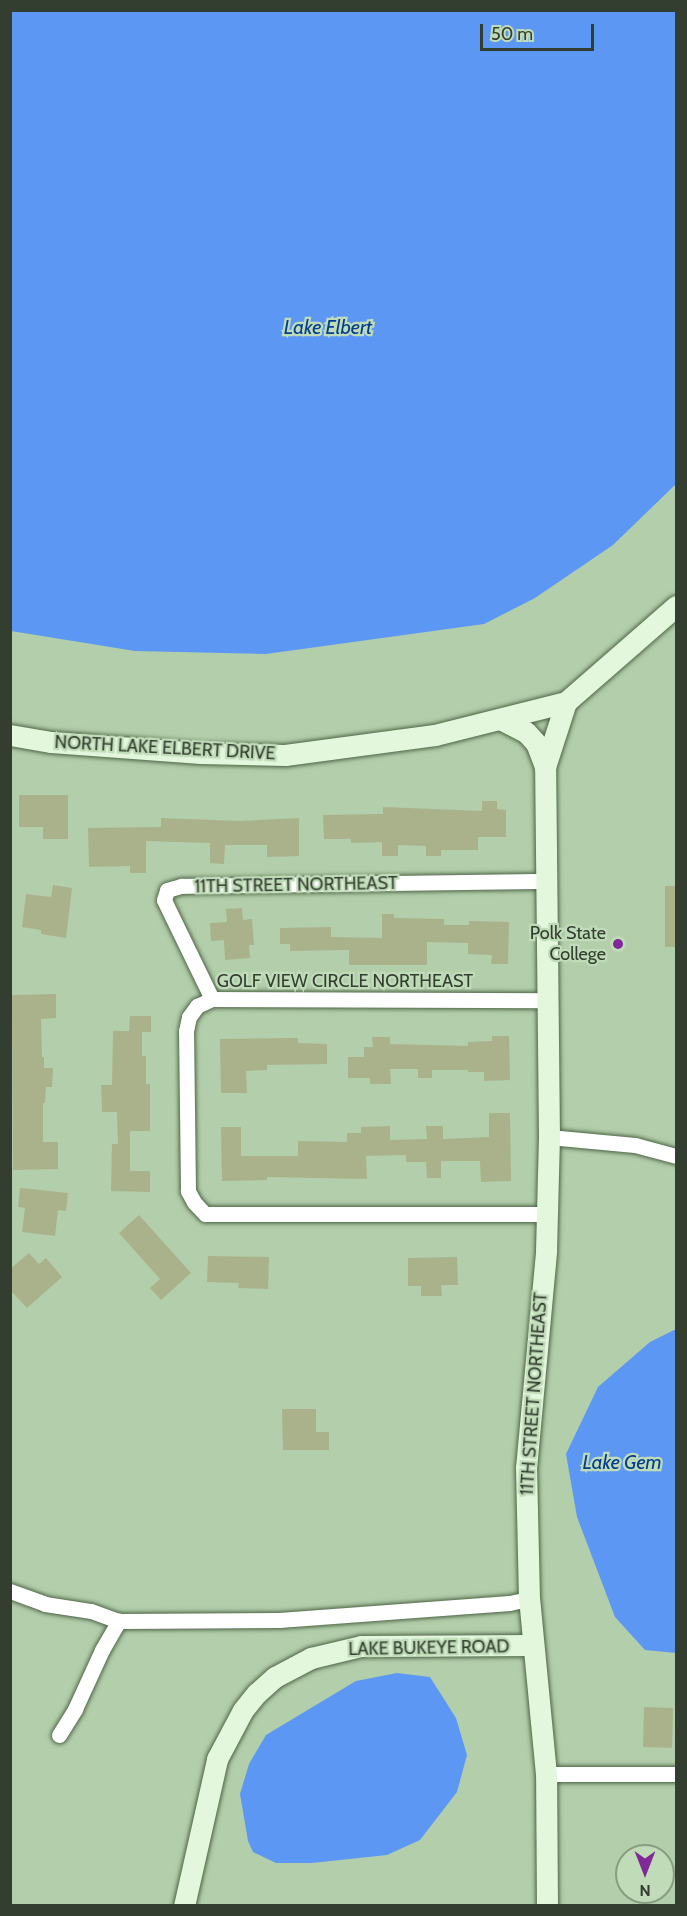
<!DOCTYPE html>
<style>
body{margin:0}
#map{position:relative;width:687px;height:1916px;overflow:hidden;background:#b3ceab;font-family:Cabin,sans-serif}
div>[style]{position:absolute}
.water>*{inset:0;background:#5c98f3}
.building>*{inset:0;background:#a9b28b}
.roads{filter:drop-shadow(0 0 2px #4e6647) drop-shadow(0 0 2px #4e6647)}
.street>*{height:15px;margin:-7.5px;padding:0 7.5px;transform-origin:7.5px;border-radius:7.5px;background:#fff}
.secondary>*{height:21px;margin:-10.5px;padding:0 10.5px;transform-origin:10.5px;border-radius:10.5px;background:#e3f7dd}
.dots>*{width:16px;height:16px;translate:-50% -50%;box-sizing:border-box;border:3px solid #c0dbb8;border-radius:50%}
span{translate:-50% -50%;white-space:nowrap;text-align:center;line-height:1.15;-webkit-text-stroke:4.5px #c0dbb8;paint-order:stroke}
.street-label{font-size:18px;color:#333e30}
.poi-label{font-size:18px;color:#333e30}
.right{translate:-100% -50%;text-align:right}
.water-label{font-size:20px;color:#013e8d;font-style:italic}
.frame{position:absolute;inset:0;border:12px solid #333e30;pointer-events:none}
.north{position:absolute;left:615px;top:1844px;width:60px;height:60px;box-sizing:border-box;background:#c0dbb8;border:2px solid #889c82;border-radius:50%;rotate:180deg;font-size:16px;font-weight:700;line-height:24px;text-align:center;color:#333e30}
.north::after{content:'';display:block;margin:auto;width:21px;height:27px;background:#802997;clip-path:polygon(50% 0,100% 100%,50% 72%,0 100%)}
.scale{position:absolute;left:480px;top:24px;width:114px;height:27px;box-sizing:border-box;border:3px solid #333e30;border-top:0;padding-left:8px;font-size:18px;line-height:21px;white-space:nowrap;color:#333e30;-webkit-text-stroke:4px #c0dbb8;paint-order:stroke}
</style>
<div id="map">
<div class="water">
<i style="clip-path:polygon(10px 11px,676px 11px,676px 484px,613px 545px,535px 598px,484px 624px,266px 654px,135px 651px,11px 631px)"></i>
<i style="clip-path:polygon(676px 1329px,676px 1653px,645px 1650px,615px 1617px,577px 1517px,566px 1454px,598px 1387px,650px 1342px)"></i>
<i style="clip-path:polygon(397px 1673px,430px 1677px,456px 1718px,467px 1755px,457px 1792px,420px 1840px,387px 1855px,312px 1863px,276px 1863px,253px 1852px,248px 1841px,240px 1794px,249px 1764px,266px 1735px,356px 1681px)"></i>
</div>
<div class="building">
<i style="clip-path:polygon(19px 795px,68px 795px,68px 839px,43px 839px,43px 827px,19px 827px)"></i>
<i style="clip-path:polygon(482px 801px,497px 801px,497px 809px,506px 810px,506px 837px,478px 837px,478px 850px,441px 850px,441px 856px,426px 856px,426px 846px,398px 845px,398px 856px,382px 856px,382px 842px,351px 843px,351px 839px,324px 839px,323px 815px,383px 814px,383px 807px,482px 811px)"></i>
<i style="clip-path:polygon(161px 818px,240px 821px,299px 818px,299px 856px,267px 857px,267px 845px,225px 845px,224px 864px,210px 863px,210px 843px,146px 841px,146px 873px,130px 873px,130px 866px,89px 867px,88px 828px,161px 827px)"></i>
<i style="clip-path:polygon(53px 885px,72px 888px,66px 938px,41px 934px,41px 930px,22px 927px,26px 894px,51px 897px)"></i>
<i style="clip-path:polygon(665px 886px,676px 886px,676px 947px,665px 947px)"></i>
<i style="clip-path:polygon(242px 908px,243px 920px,252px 919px,254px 945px,249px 945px,250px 958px,225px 960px,224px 940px,211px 941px,210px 923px,227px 922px,226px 909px)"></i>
<i style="clip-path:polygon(382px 914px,394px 914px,394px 918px,444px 919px,444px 925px,469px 925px,469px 921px,509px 922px,508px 964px,491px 964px,492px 955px,468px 954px,468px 943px,427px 942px,427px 965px,349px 965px,349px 950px,290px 951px,290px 944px,280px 944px,280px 928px,331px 927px,331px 937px,382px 938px)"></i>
<i style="clip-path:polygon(56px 994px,56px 1018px,41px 1019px,42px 1057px,44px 1057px,44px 1068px,53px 1068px,52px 1087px,46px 1087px,45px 1103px,43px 1103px,43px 1142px,58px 1142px,58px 1169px,13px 1170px,12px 995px)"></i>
<i style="clip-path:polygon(130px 1016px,151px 1016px,151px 1032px,142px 1032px,142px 1056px,146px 1056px,146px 1084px,150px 1084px,150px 1131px,130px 1131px,130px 1171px,150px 1171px,150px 1192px,111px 1191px,112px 1144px,118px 1144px,117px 1112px,102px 1112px,101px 1085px,112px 1085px,113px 1031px,129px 1031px)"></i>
<i style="clip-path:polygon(492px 1036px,509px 1036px,510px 1080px,484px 1081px,484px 1072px,468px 1072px,468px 1070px,432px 1070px,432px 1078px,418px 1078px,418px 1069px,390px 1069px,391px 1084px,370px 1084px,370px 1078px,348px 1078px,348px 1057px,364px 1057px,364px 1047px,373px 1047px,372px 1037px,390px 1037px,390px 1044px,468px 1046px,468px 1042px,492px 1041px)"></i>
<i style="clip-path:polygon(298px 1038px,298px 1043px,327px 1044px,327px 1064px,267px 1065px,267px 1070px,246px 1071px,247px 1093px,221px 1093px,220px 1039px)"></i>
<i style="clip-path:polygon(489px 1113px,510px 1113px,511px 1181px,481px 1182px,480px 1161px,441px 1161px,441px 1178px,427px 1178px,426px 1162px,406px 1162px,406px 1155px,366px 1156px,367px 1179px,267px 1177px,267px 1180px,222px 1181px,221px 1127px,241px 1127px,241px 1156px,298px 1156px,298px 1141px,347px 1142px,347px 1133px,361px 1133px,361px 1127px,390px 1126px,390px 1140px,427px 1139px,426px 1126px,443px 1126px,443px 1139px,489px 1137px)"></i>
<i style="clip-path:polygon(20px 1188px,68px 1193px,66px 1211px,58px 1210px,55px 1236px,22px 1232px,25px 1208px,18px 1207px)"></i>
<i style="clip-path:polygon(139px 1215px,191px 1273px,161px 1300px,150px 1288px,160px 1279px,119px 1233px)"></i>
<i style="clip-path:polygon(29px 1253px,39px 1264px,46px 1258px,62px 1277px,27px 1308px,10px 1290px,10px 1269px)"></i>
<i style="clip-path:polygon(208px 1256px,269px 1257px,268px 1289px,238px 1288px,239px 1283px,207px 1282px)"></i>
<i style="clip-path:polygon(457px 1257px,458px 1285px,441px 1285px,442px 1296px,421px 1296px,421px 1286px,408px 1286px,408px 1258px)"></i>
<i style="clip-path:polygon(282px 1409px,316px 1409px,316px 1432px,329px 1432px,329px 1450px,283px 1450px)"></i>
<i style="clip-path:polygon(644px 1707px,673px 1708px,672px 1748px,643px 1747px)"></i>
</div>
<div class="roads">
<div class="street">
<i style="left:212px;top:999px;width:110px;rotate:-115.9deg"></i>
<i style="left:164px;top:900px;width:10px;rotate:-73deg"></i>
<i style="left:167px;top:890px;width:15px;rotate:-16deg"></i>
<i style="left:181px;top:886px;width:366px;rotate:-0.8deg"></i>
<i style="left:549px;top:1137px;width:86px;rotate:5.3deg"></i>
<i style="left:635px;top:1145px;width:42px;rotate:15deg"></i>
<i style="left:546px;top:1214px;width:341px;rotate:180deg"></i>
<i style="left:205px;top:1214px;width:16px;rotate:-133deg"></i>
<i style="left:194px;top:1202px;width:13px;rotate:-119deg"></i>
<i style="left:188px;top:1191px;width:160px;rotate:-90.7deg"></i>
<i style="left:186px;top:1031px;width:14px;rotate:-78deg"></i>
<i style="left:189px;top:1017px;width:14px;rotate:-54deg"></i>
<i style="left:197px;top:1006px;width:17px;rotate:-25deg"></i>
<i style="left:212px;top:999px;width:334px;rotate:0.2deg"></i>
<i style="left:10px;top:1591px;width:37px;rotate:20deg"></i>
<i style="left:45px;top:1604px;width:47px;rotate:8.7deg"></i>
<i style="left:91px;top:1611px;width:30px;rotate:20deg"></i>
<i style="left:59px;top:1735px;width:31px;rotate:-58deg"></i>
<i style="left:75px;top:1709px;width:65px;rotate:-65.4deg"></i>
<i style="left:102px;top:1650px;width:34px;rotate:-60deg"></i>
<i style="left:119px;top:1621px;width:160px;rotate:-0.4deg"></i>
<i style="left:279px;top:1620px;width:231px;rotate:-4.2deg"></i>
<i style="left:509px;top:1603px;width:20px;rotate:-11deg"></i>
<i style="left:546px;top:1774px;width:130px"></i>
</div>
<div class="secondary">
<i style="left:500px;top:719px;width:29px;rotate:27deg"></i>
<i style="left:526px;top:732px;width:15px;rotate:48deg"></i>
<i style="left:536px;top:743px;width:26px;rotate:69deg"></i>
<i style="left:10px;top:735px;width:42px;rotate:9.7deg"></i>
<i style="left:51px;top:742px;width:150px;rotate:4.2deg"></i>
<i style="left:201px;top:753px;width:84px;rotate:1.4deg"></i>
<i style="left:285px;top:755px;width:151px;rotate:-7.6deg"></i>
<i style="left:435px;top:735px;width:135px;rotate:-14.1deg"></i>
<i style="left:566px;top:702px;width:146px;rotate:-41.1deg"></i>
<i style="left:184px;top:1906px;width:151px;rotate:-77.3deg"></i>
<i style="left:217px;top:1759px;width:55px;rotate:-62deg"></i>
<i style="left:243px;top:1710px;width:22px;rotate:-51deg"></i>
<i style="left:257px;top:1693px;width:24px;rotate:-42deg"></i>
<i style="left:275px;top:1677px;width:41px;rotate:-27.8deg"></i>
<i style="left:311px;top:1658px;width:51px;rotate:-13.5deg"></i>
<i style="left:361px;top:1646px;width:172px;rotate:-0.3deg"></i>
<i style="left:547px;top:1906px;width:132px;rotate:-90.4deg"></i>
<i style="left:546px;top:1774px;width:176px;rotate:-95.5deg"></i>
<i style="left:529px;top:1599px;width:131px;rotate:-91.3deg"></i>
<i style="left:526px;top:1468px;width:218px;rotate:-84.7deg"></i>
<i style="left:546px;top:1251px;width:114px;rotate:-88.5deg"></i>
<i style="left:549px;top:1137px;width:370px;rotate:-90.6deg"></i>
<i style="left:545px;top:767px;width:68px;rotate:-72.1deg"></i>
</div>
</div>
<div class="dots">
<i style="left:618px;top:944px;background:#802997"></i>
</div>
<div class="street-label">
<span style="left:165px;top:748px;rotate:3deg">NORTH LAKE ELBERT DRIVE</span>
<span style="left:296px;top:885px;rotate:-1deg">11TH STREET NORTHEAST</span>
<span style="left:345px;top:981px">GOLF VIEW CIRCLE NORTHEAST</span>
<span style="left:534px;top:1394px;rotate:-86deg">11TH STREET NORTHEAST</span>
<span style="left:429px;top:1648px;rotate:-1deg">LAKE BUKEYE ROAD</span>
</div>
<div class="poi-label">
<span class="right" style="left:606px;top:944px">Polk State<br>College</span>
</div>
<div class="water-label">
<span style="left:328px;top:327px">Lake Elbert</span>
<span style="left:622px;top:1462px">Lake Gem</span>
</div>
<div class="frame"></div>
<div class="north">N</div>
<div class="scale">50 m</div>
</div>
